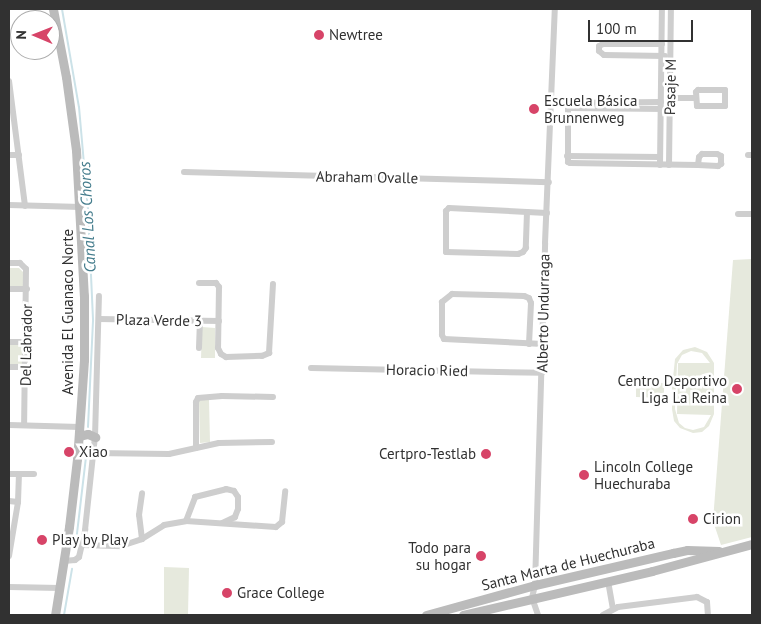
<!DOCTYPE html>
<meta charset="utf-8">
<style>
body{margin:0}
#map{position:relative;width:761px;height:624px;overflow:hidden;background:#fff;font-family:"PT Sans",sans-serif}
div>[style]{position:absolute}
.green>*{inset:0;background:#e6e9dd}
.stream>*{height:2px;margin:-1px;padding:0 1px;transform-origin:1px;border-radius:1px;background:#cce2e8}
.street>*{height:6px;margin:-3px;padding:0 3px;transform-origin:3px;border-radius:3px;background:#cecece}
.secondary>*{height:9px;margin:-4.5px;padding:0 4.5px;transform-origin:4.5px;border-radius:4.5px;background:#bbb}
.dots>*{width:14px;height:14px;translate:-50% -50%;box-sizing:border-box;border:2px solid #fff;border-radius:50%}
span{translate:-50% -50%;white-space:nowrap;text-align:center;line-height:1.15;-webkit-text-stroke:5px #fff;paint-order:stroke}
.poi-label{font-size:15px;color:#313131}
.left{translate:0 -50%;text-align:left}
.right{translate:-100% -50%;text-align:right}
.street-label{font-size:15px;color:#313131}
.water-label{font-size:16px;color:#457d8d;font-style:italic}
.frame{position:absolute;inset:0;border:10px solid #313131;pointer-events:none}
.north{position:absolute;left:10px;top:10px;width:50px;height:50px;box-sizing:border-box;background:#fff;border:1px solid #adadad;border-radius:50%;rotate:271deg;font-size:14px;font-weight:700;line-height:20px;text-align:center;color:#313131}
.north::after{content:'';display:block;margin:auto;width:18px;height:22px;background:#d74468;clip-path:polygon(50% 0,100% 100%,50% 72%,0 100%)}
.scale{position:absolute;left:588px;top:20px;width:105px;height:22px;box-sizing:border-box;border:2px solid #313131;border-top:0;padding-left:6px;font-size:15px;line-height:18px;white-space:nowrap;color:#313131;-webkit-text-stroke:4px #fff;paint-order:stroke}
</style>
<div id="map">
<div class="green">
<i style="clip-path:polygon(752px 259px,752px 537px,721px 545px,713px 521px,733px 260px)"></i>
<i style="clip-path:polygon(9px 268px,19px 268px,23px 272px,23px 286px,9px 286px)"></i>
<i style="clip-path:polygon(202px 327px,215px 328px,215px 358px,201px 358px)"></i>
<i style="clip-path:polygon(9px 345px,23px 345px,23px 364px,9px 364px)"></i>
<i style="clip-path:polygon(evenodd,695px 347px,707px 352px,714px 363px,714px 414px,709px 426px,702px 432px,693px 433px,680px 428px,674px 421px,672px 409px,672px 387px,675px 359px,683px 350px,695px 347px,691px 351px,702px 353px,710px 363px,678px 363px,677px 414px,711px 415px,704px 427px,693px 430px,685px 428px,679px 423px,675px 409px,677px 364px,682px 355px,691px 351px)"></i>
<i style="clip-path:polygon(636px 382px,664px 383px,664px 398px,636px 397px)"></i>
<i style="clip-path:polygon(199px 400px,209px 400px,210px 442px,200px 443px)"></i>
<i style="clip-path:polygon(164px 567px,189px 568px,188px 615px,164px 615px)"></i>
</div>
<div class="stream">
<i style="left:62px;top:9px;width:99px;rotate:80.2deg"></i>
<i style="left:79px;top:107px;width:102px;rotate:85deg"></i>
<i style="left:88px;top:209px;width:112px;rotate:87.4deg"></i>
<i style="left:93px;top:321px;width:106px;rotate:92.7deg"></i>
<i style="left:76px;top:542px;width:86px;rotate:-83.3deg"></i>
<i style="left:64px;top:615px;width:47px;rotate:-80.1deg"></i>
</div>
<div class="street">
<i style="left:662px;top:44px;width:59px;rotate:180deg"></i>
<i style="left:603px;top:44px;width:4px;rotate:153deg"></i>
<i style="left:599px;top:46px;width:5px;rotate:90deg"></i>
<i style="left:599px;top:51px;width:6px;rotate:39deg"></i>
<i style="left:604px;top:55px;width:61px;rotate:0.9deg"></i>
<i style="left:9px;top:81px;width:126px;rotate:82.7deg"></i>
<i style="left:698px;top:90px;width:27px"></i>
<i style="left:725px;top:90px;width:16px;rotate:90deg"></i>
<i style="left:725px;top:106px;width:28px;rotate:180deg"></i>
<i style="left:697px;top:106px;width:14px;rotate:-94deg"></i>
<i style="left:696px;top:92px;width:3px;rotate:-45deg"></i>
<i style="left:670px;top:98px;width:25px"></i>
<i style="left:661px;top:102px;width:91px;rotate:179.4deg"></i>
<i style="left:570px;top:103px;width:4px;rotate:124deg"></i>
<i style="left:568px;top:106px;width:56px;rotate:90deg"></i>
<i style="left:568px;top:162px;width:2px;rotate:27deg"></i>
<i style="left:570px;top:163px;width:128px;rotate:0.9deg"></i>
<i style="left:698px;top:165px;width:20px;rotate:3deg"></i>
<i style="left:718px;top:166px;width:4px;rotate:-34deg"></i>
<i style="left:721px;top:164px;width:8px;rotate:-90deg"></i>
<i style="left:721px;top:156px;width:4px;rotate:-153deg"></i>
<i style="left:717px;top:154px;width:15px;rotate:180deg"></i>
<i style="left:702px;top:154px;width:4px;rotate:135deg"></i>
<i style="left:699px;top:157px;width:8px;rotate:97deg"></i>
<i style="left:568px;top:108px;width:97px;rotate:0.6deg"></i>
<i style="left:9px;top:155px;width:10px"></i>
<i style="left:748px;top:155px;width:4px"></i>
<i style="left:567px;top:156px;width:93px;rotate:0.6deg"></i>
<i style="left:660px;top:165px;width:156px;rotate:-89.3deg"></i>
<i style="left:669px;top:165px;width:156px;rotate:-89.3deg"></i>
<i style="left:184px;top:172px;width:365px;rotate:1.6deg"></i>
<i style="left:9px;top:205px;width:72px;rotate:1.6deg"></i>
<i style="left:527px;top:212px;width:36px;rotate:92deg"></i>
<i style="left:526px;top:248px;width:5px;rotate:127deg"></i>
<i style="left:523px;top:252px;width:5px;rotate:158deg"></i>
<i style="left:518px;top:254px;width:72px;rotate:-178.4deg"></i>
<i style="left:446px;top:252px;width:41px;rotate:-90deg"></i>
<i style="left:446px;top:211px;width:4px;rotate:-45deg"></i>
<i style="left:449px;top:208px;width:78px;rotate:2.9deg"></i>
<i style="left:527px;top:212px;width:20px;rotate:3deg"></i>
<i style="left:738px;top:214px;width:14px"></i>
<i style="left:9px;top:263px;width:11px"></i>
<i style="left:20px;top:263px;width:8px;rotate:45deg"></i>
<i style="left:26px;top:269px;width:156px;rotate:90.7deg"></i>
<i style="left:199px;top:283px;width:17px"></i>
<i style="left:216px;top:283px;width:5px;rotate:53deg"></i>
<i style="left:219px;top:287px;width:61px;rotate:90.9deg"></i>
<i style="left:218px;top:348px;width:7px;rotate:63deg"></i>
<i style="left:221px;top:354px;width:6px;rotate:31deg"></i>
<i style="left:226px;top:357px;width:36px;rotate:-2deg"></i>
<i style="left:262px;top:356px;width:8px;rotate:-23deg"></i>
<i style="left:269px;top:353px;width:69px;rotate:-86.7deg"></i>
<i style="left:9px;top:289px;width:18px"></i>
<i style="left:99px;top:319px;width:120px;rotate:1deg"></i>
<i style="left:9px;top:342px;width:17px"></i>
<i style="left:529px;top:344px;width:41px;rotate:-87.2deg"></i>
<i style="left:531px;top:303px;width:5px;rotate:-112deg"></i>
<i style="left:529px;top:298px;width:5px;rotate:-158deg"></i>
<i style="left:524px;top:296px;width:72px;rotate:-178.4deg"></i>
<i style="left:452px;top:294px;width:13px;rotate:141deg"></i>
<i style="left:442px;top:302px;width:33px;rotate:90deg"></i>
<i style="left:442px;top:335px;width:4px;rotate:63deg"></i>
<i style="left:444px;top:339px;width:99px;rotate:2.9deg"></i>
<i style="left:199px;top:348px;width:27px;rotate:-88deg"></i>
<i style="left:9px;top:367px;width:17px"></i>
<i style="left:311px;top:368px;width:231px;rotate:1.2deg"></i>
<i style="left:9px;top:425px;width:71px;rotate:1.6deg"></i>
<i style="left:196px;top:448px;width:46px;rotate:-90deg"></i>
<i style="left:196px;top:402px;width:4px;rotate:-63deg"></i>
<i style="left:198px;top:398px;width:24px;rotate:-5deg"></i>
<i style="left:222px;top:396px;width:51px;rotate:1.1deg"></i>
<i style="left:93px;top:453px;width:76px;rotate:0.8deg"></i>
<i style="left:169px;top:454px;width:51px;rotate:-12.4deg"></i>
<i style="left:219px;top:443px;width:53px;rotate:-1.1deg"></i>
<i style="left:9px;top:474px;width:25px"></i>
<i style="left:9px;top:501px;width:9px;rotate:6deg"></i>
<i style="left:186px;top:521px;width:26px;rotate:-69deg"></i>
<i style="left:195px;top:497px;width:32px;rotate:-14deg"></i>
<i style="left:226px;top:489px;width:8px;rotate:14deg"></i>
<i style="left:234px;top:491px;width:7px;rotate:56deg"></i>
<i style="left:238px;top:497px;width:12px;rotate:90deg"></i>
<i style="left:238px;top:509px;width:9px;rotate:111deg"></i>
<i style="left:235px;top:517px;width:14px;rotate:155deg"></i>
<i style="left:142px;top:539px;width:24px;rotate:-97deg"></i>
<i style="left:139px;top:515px;width:22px;rotate:-82deg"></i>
<i style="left:83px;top:545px;width:38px;rotate:2deg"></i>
<i style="left:121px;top:546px;width:22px;rotate:-18deg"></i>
<i style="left:142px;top:539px;width:26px;rotate:-32deg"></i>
<i style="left:164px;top:525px;width:22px;rotate:-10deg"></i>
<i style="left:186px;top:521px;width:90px;rotate:3.8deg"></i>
<i style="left:276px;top:527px;width:8px;rotate:-40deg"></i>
<i style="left:282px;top:522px;width:31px;rotate:-84deg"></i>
<i style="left:9px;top:556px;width:55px;rotate:-80.5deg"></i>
<i style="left:18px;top:502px;width:28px;rotate:-88deg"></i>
<i style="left:64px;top:561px;width:11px;rotate:-5deg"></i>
<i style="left:75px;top:560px;width:5px;rotate:-37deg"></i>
<i style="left:79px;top:557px;width:28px;rotate:-77deg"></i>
<i style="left:85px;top:530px;width:94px;rotate:-83.9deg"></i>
<i style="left:95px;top:437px;width:141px;rotate:-88.4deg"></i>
<i style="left:608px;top:581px;width:28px;rotate:80deg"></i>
<i style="left:9px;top:587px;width:51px;rotate:1.1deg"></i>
<i style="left:538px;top:615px;width:18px;rotate:-109deg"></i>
<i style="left:532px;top:598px;width:13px;rotate:-77deg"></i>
<i style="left:535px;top:585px;width:342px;rotate:-88.3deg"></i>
<i style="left:545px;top:243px;width:234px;rotate:-87.6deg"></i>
<i style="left:603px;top:615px;width:17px;rotate:-28deg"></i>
<i style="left:618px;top:607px;width:80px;rotate:-7.2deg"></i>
<i style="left:697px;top:597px;width:11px;rotate:27deg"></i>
<i style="left:707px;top:602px;width:13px;rotate:86deg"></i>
</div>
<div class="secondary">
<i style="left:53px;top:9px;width:69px;rotate:79.2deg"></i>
<i style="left:66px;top:77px;width:74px;rotate:82.2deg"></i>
<i style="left:76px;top:150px;width:146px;rotate:86.9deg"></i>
<i style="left:84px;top:296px;width:64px;rotate:90deg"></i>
<i style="left:84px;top:360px;width:99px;rotate:94deg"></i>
<i style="left:77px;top:459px;width:68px;rotate:96.7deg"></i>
<i style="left:69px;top:527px;width:89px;rotate:99deg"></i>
<i style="left:79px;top:436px;width:9px;rotate:-13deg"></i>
<i style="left:88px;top:434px;width:8px;rotate:23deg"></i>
<i style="left:426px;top:615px;width:113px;rotate:-15.4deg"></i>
<i style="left:535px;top:585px;width:142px;rotate:-13.1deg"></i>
<i style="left:673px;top:553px;width:14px;rotate:-12deg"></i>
<i style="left:687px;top:550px;width:32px;rotate:2deg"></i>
<i style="left:463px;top:615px;width:194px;rotate:-13.1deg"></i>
<i style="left:652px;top:571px;width:104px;rotate:-15.1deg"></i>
</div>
<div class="dots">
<i style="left:319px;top:35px;background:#d74468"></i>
<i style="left:534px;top:109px;background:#d74468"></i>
<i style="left:737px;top:389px;background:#d74468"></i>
<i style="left:69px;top:452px;background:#d74468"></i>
<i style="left:486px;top:454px;background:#d74468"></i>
<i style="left:584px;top:475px;background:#d74468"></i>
<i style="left:693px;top:519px;background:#d74468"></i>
<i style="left:42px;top:540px;background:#d74468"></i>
<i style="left:481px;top:556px;background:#d74468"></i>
<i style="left:227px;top:593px;background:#d74468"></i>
</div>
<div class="poi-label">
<span class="left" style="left:329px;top:35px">Newtree</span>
<span class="left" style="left:544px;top:109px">Escuela Básica<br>Brunnenweg</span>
<span class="right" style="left:727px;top:389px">Centro Deportivo<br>Liga La Reina</span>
<span class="left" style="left:79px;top:452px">Xiao</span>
<span class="right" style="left:476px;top:454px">Certpro-Testlab</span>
<span class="left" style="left:594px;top:475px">Lincoln College<br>Huechuraba</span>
<span class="left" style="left:703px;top:519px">Cirion</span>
<span class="left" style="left:52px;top:540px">Play by Play</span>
<span class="right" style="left:471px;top:556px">Todo para<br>su hogar</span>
<span class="left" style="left:237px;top:593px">Grace College</span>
</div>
<div class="street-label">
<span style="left:670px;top:87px;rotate:-89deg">Pasaje M</span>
<span style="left:367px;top:177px;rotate:1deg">Abraham Ovalle</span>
<span style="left:68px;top:312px;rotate:-90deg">Avenida El Guanaco Norte</span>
<span style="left:543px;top:313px;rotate:-89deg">Alberto Undurraga</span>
<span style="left:159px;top:320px;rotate:1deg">Plaza Verde 3</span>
<span style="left:26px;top:345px;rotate:-89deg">Del Labrador</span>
<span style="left:427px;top:370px;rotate:1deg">Horacio Ried</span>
<span style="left:568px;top:564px;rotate:-14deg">Santa Marta de Huechuraba</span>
</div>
<div class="water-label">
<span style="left:87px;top:217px;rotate:-93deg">Canal Los Choros</span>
</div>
<div class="frame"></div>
<div class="north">N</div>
<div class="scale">100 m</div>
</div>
